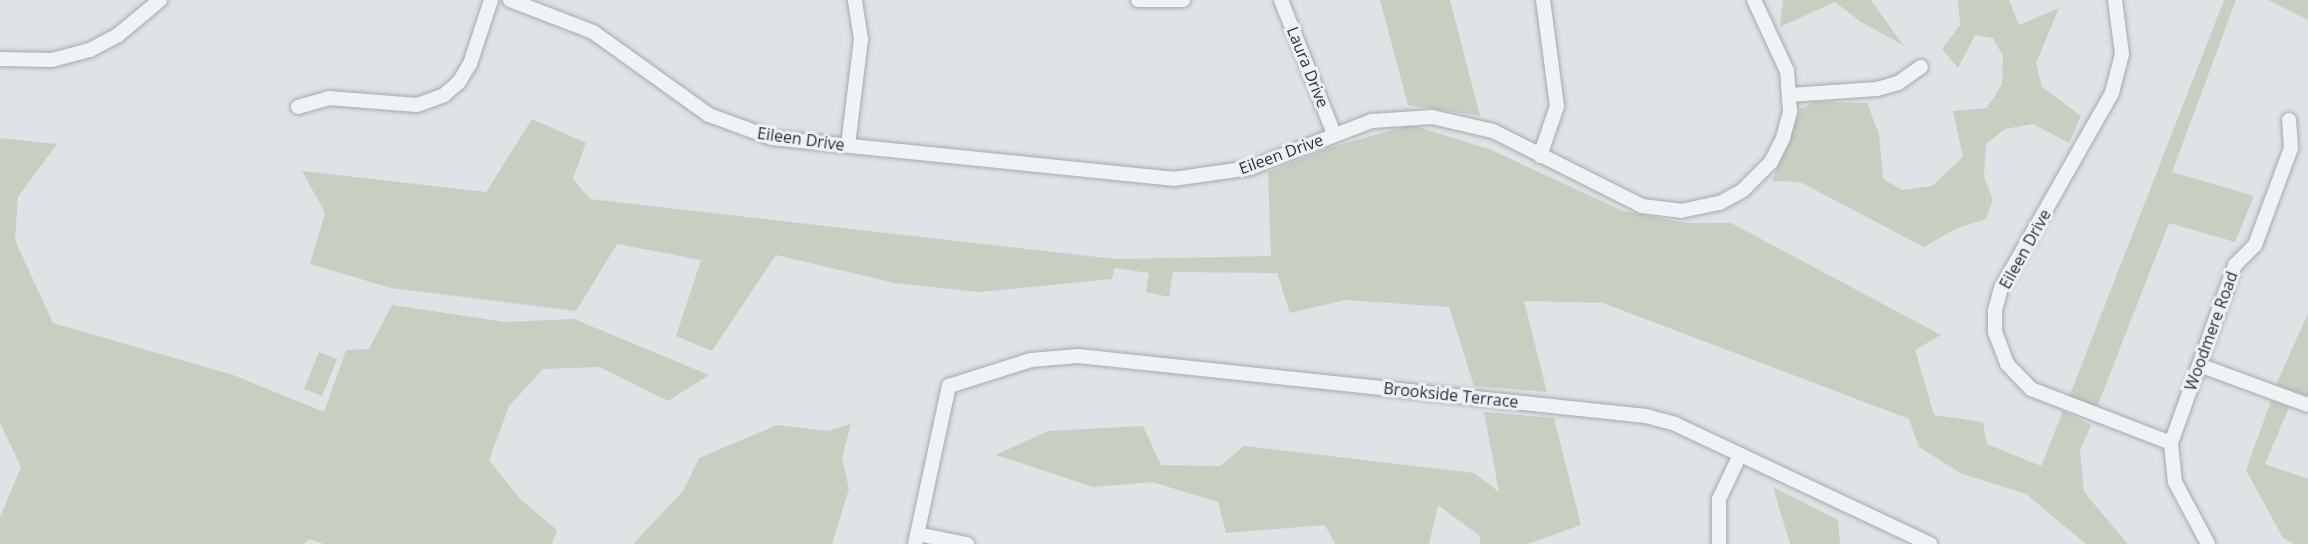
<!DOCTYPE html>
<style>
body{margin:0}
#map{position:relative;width:2308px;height:544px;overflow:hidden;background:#dee3e6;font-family:"Open Sans",sans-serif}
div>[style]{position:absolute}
.green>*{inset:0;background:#c7cfc0}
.roads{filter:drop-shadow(0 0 2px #a4abaf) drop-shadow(0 0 2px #a4abaf)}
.minor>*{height:14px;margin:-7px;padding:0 7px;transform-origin:7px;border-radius:7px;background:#f0f3f5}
span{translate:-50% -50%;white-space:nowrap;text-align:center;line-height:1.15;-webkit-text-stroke:6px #edf1f4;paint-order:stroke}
.street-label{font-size:16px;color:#29343b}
</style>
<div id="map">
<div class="green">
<i style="clip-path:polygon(1380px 0,1450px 0,1480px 116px,1408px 105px)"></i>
<i style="clip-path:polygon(1783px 0,1871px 0,1903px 45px,1861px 22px,1835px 2px,1780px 27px)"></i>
<i style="clip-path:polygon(1958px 0,2009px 0,2019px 25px,2059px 8px,2036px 63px,2042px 87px,2081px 116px,2069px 143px,2033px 124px,2005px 129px,1986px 144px,1984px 176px,1993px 200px,1986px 219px,1955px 229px,1924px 247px,1800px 182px,1772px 181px,1800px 109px,1815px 102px,1867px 103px,1879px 134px,1883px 179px,1902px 190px,1932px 186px,1963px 157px,1953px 111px,1987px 108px,2002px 84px,2003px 56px,1993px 38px,1975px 35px,1958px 68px,1942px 49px,1960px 25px)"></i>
<i style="clip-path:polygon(2224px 0,2236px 0,2172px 172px,2254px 196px,2235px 242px,2169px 223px,2097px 407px,2069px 397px)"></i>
<i style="clip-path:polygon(2268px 0,2308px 0,2308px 20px)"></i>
<i style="clip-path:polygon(532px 119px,586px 143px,573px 179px,590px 199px,1115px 259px,1271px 256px,1268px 172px,1328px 148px,1411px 125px,1489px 149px,1623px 211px,1685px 223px,1731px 223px,1941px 335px,1915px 350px,1934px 415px,1983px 422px,1987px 444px,2041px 466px,2063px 411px,2091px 425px,2080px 451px,2084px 492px,2128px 544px,2086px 544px,2026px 494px,1960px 473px,1919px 447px,1909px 419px,1603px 303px,1524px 301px,1547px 392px,1474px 386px,1449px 307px,1345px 300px,1290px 313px,1277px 273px,1173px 272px,1169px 297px,1146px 292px,1149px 273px,1114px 268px,1112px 279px,979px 292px,895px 283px,776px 255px,712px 351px,676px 336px,701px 260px,617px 244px,576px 311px,391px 288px,310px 264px,325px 213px,302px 171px,486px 192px)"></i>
<i style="clip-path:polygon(0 138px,57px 144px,18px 197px,15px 240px,53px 323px,233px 375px,324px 412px,346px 350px,369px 349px,392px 305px,505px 322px,574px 319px,709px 375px,668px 401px,599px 367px,543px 369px,509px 406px,489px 460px,520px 499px,557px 530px,552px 544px,324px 544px,309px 539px,304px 544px,0 544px,0 517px,21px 467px,0 423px)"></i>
<i style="clip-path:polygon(2308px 313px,2308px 396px,2276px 385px)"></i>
<i style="clip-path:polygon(319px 352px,337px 359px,322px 396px,304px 389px)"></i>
<i style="clip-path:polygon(2271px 401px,2289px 407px,2265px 464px,2308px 479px,2308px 544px,2294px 544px,2283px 538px,2246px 470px)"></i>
<i style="clip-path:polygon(1484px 412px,1554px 418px,1581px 525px,1527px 544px,1480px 544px,1480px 536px,1438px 505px,1429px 544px,1335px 544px,1325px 525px,1226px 533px,1218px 502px,1152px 482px,1093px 487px,996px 455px,1048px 431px,1143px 426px,1161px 465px,1220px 466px,1244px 446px,1474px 473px,1499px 492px)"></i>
<i style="clip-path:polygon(851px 424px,842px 457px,849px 489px,832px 544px,633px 544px,683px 491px,699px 458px,777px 425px,828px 431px)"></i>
<i style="clip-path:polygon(1773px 487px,1838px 520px,1840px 544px,1790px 544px)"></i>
</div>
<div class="roads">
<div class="minor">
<i style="left:510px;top:0;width:89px;rotate:21.1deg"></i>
<i style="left:593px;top:32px;width:143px;rotate:35.6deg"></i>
<i style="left:709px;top:115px;width:67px;rotate:20.1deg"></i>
<i style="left:772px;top:138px;width:403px;rotate:5.8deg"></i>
<i style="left:1173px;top:179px;width:78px;rotate:-8.1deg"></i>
<i style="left:1250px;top:168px;width:131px;rotate:-21.1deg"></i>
<i style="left:1372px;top:121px;width:60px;rotate:-3.8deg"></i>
<i style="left:1432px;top:117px;width:63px;rotate:12.9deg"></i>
<i style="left:1493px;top:131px;width:167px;rotate:26.7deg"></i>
<i style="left:1642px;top:206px;width:39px;rotate:7deg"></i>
<i style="left:1681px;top:211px;width:40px;rotate:-12deg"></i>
<i style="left:1720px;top:203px;width:26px;rotate:-29deg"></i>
<i style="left:1743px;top:190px;width:40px;rotate:-45deg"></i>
<i style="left:1771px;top:162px;width:27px;rotate:-63deg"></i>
<i style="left:1783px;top:138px;width:28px;rotate:-75deg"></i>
<i style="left:1790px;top:111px;width:40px;rotate:-94.3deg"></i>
<i style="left:1787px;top:71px;width:78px;rotate:-114.9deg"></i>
<i style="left:1138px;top:0;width:45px"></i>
<i style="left:1281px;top:0;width:144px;rotate:68.4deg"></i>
<i style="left:2115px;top:0;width:54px;rotate:82.6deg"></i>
<i style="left:2122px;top:54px;width:40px;rotate:104.4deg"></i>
<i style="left:2112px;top:93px;width:224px;rotate:119.6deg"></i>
<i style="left:2001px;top:288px;width:23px;rotate:105deg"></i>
<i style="left:1995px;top:310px;width:22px;rotate:90deg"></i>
<i style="left:1995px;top:332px;width:34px;rotate:69deg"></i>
<i style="left:2007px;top:364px;width:35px;rotate:46deg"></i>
<i style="left:2031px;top:389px;width:150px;rotate:21.1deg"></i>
<i style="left:0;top:59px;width:52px;rotate:1.1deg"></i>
<i style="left:52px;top:60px;width:39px;rotate:-15deg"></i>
<i style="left:90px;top:50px;width:32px;rotate:-28deg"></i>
<i style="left:118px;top:35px;width:55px;rotate:-39.8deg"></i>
<i style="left:1790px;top:95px;width:87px;rotate:-3.9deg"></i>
<i style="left:1877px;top:89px;width:22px;rotate:-16deg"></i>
<i style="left:1898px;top:83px;width:28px;rotate:-35deg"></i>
<i style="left:298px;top:107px;width:32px;rotate:-16deg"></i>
<i style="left:329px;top:98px;width:88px;rotate:4.5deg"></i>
<i style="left:417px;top:105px;width:29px;rotate:-20deg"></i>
<i style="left:444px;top:95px;width:20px;rotate:-41deg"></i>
<i style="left:459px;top:82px;width:21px;rotate:-59deg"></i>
<i style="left:470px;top:64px;width:67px;rotate:-71.8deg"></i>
<i style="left:848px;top:145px;width:107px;rotate:-83deg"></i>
<i style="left:861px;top:39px;width:39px;rotate:-99deg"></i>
<i style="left:1540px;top:156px;width:53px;rotate:-71.2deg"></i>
<i style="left:1557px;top:106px;width:107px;rotate:-97.5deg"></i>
<i style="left:2199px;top:365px;width:116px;rotate:20.2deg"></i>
<i style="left:917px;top:534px;width:51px;rotate:11.3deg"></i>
<i style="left:915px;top:544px;width:162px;rotate:-77.9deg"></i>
<i style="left:949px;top:386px;width:86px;rotate:-17.6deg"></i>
<i style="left:1031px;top:360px;width:47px;rotate:-4.9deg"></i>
<i style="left:1078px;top:356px;width:571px;rotate:6.03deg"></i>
<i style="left:1646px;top:416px;width:30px;rotate:15deg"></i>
<i style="left:1675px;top:424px;width:282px;rotate:25.2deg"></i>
<i style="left:1719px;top:544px;width:45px;rotate:-90deg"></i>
<i style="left:1719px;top:499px;width:49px;rotate:-64.5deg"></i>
<i style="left:2208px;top:544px;width:70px;rotate:-118deg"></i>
<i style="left:2175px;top:482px;width:39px;rotate:-96deg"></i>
<i style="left:2171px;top:443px;width:189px;rotate:-70.2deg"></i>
<i style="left:2235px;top:265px;width:28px;rotate:-45deg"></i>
<i style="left:2255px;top:245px;width:103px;rotate:-69.6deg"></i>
<i style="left:2291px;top:148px;width:28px;rotate:-94deg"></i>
</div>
</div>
<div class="street-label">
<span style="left:1308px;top:67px;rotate:68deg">Laura Drive</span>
<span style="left:801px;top:139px;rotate:8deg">Eileen Drive</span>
<span style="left:1281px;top:154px;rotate:-20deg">Eileen Drive</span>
<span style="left:2025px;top:249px;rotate:-61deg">Eileen Drive</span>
<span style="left:2211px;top:331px;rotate:-70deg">Woodmere Road</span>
<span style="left:1451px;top:395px;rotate:6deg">Brookside Terrace</span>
</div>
</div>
